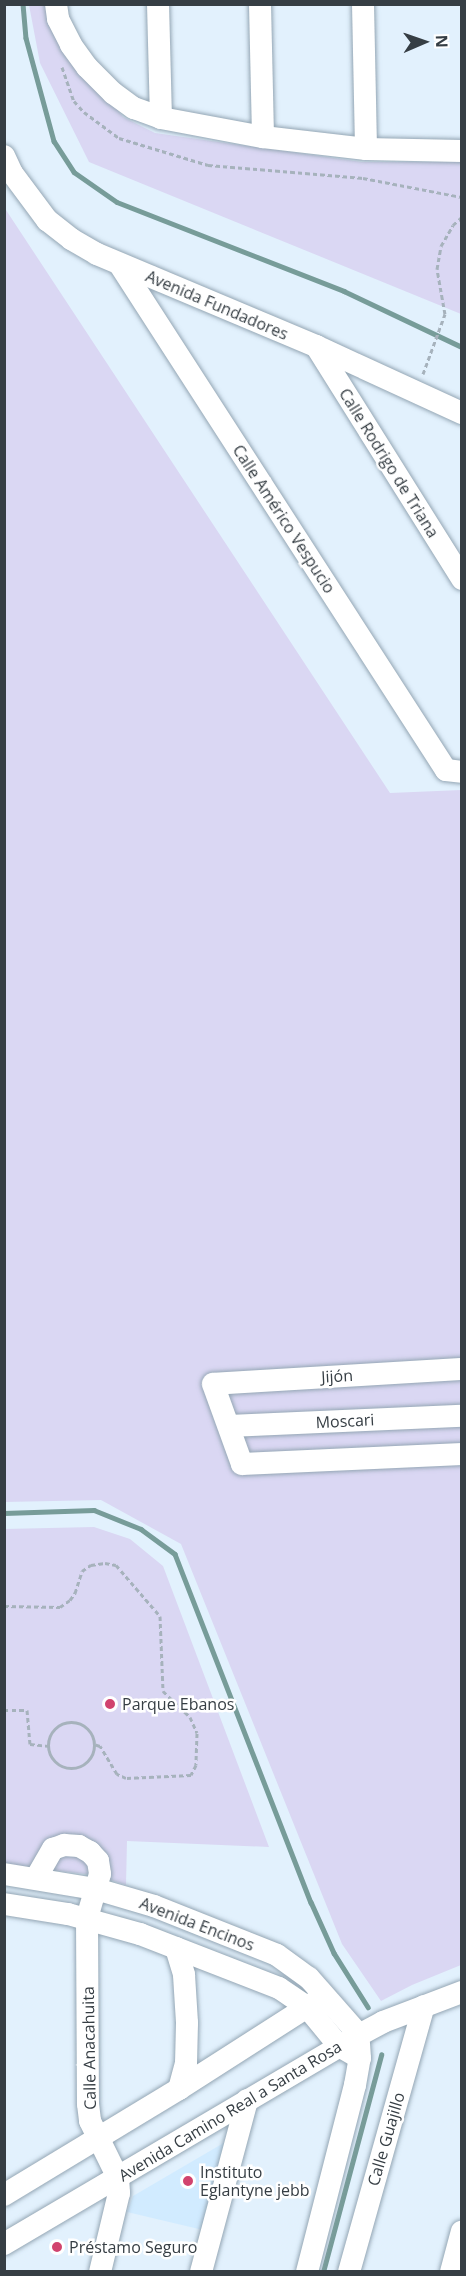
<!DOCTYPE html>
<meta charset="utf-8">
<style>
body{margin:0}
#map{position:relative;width:466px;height:2276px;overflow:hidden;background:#e2f1fd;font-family:"Open Sans",sans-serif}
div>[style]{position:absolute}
.built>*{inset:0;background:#d1ebff}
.green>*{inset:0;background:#dad7f3}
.stream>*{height:4.5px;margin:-2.25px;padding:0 2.25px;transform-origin:2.25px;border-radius:2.25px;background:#779c99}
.path>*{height:3px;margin-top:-1.5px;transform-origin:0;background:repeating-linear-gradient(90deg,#a6b2bc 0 4.5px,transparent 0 7.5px)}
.path>.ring{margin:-1.5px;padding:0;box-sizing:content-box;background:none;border:3px solid #a6b2bc;border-radius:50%}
.roads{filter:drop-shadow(0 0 2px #94a6b4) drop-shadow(0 0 2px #94a6b4)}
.minor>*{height:22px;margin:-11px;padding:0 11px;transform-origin:11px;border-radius:11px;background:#fff}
.dots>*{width:16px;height:16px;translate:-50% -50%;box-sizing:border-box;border:3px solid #fff;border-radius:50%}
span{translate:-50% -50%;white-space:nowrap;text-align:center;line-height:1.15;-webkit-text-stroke:5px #fff;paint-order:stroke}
.street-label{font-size:16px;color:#363e44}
.poi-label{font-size:16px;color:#363e44}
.left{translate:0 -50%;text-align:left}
.frame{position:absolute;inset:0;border:6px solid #363e44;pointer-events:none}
.north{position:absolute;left:394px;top:12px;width:60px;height:60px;-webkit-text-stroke:4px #fff;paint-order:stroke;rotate:88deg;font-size:16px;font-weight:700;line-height:24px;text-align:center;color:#363e44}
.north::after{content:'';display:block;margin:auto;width:21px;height:27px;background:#363e44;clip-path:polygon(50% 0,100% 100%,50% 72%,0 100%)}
</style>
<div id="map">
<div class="built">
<i style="clip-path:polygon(227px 2141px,203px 2230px,127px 2212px,133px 2196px)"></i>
</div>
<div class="green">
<i style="clip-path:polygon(29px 5px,47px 5px,49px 22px,123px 117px,155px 133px,362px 162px,461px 162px,461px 314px,89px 162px,40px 63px)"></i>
<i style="clip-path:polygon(4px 207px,390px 793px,461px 790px,461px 1965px,412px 1985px,381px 2001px,342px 1944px,181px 1544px,101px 1500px,5px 1502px)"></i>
<i style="clip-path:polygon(94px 1527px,130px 1539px,163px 1566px,269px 1847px,127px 1841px,126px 1885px,95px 1875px,5px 1865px,4px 1529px)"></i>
</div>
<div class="stream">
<i style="left:23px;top:4px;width:34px;rotate:85deg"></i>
<i style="left:26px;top:38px;width:107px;rotate:74.8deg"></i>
<i style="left:54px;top:141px;width:37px;rotate:57deg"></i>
<i style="left:74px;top:172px;width:52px;rotate:34.9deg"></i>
<i style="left:117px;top:202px;width:244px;rotate:21.4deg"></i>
<i style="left:344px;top:291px;width:131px;rotate:25.4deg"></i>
<i style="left:4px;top:1513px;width:90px;rotate:-1.9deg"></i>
<i style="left:94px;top:1510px;width:51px;rotate:22deg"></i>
<i style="left:141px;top:1529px;width:42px;rotate:36.3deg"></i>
<i style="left:175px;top:1554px;width:374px;rotate:68.7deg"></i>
<i style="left:311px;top:1902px;width:56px;rotate:65.7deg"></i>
<i style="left:334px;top:1953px;width:64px;rotate:57.8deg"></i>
<i style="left:323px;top:2272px;width:225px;rotate:-75deg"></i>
</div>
<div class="path">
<i style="left:62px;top:67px;width:36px;rotate:71deg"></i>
<i style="left:74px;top:101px;width:15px;rotate:48deg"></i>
<i style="left:84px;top:112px;width:44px;rotate:36.6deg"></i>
<i style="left:119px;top:138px;width:93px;rotate:16.9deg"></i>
<i style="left:208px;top:165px;width:156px;rotate:4.8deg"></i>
<i style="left:363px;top:178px;width:101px;rotate:10.9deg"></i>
<i style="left:423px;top:374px;width:64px;rotate:-69.9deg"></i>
<i style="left:445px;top:314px;width:46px;rotate:-100.1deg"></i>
<i style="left:437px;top:269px;width:23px;rotate:-80deg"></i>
<i style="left:441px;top:246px;width:24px;rotate:-60deg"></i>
<i style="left:453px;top:225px;width:12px;rotate:-42deg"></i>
<i style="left:4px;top:1606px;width:56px;rotate:1deg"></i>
<i style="left:60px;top:1607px;width:12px;rotate:-35deg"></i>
<i style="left:70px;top:1600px;width:9px;rotate:-54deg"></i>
<i style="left:75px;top:1593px;width:23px;rotate:-72deg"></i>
<i style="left:82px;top:1571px;width:11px;rotate:-34deg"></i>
<i style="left:91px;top:1565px;width:14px;rotate:-8deg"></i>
<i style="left:105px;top:1563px;width:11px;rotate:10deg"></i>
<i style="left:116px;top:1565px;width:67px;rotate:49.2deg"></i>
<i style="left:160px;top:1616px;width:75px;rotate:87.7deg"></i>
<i style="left:163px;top:1691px;width:37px;rotate:44deg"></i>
<i style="left:190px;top:1717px;width:17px;rotate:66deg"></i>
<i style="left:197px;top:1733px;width:32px;rotate:92deg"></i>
<i style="left:196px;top:1765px;width:11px;rotate:117deg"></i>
<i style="left:191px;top:1775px;width:65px;rotate:177.4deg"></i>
<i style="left:126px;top:1778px;width:10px;rotate:-156deg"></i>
<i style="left:117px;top:1774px;width:33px;rotate:-121deg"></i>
<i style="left:100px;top:1746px;width:6px;rotate:-162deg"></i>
<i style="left:4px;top:1710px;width:23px"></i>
<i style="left:27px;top:1710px;width:34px;rotate:85deg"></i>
<i style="left:30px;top:1744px;width:18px;rotate:6deg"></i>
<i class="ring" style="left:48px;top:1722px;width:43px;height:43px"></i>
</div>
<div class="roads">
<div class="minor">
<i style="left:56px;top:4px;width:15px;rotate:82deg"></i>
<i style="left:58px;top:19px;width:29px;rotate:63deg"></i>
<i style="left:71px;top:45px;width:27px;rotate:54deg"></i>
<i style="left:87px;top:67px;width:37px;rotate:45deg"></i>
<i style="left:113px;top:93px;width:26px;rotate:36deg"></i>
<i style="left:134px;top:108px;width:29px;rotate:20deg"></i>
<i style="left:161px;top:118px;width:104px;rotate:10.6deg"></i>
<i style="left:263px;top:137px;width:104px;rotate:6.6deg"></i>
<i style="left:366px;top:149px;width:96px;rotate:1.2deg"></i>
<i style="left:158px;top:4px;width:114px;rotate:88.5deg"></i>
<i style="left:260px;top:4px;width:133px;rotate:88.7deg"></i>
<i style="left:363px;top:4px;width:145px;rotate:88.8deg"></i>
<i style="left:4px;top:156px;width:19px;rotate:65deg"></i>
<i style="left:12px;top:173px;width:59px;rotate:53.3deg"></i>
<i style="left:47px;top:220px;width:31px;rotate:38deg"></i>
<i style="left:71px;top:239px;width:30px;rotate:30deg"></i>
<i style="left:97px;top:254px;width:238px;rotate:22.8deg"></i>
<i style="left:316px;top:346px;width:161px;rotate:24.7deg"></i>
<i style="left:120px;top:265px;width:601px;rotate:57.16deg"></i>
<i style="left:446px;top:770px;width:16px;rotate:7deg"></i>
<i style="left:316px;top:346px;width:275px;rotate:57.9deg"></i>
<i style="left:462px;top:1369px;width:249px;rotate:176.6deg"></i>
<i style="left:213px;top:1384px;width:85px;rotate:70.1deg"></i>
<i style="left:242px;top:1464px;width:220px;rotate:-2.6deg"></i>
<i style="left:229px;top:1426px;width:233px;rotate:-2.5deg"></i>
<i style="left:4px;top:1874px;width:93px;rotate:9.3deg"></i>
<i style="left:96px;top:1889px;width:60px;rotate:16.3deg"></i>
<i style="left:154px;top:1906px;width:132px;rotate:21.7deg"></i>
<i style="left:277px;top:1955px;width:39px;rotate:36deg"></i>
<i style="left:309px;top:1978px;width:76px;rotate:48.7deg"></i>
<i style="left:36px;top:1878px;width:34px;rotate:-60deg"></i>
<i style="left:53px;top:1849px;width:12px;rotate:-20deg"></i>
<i style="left:64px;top:1845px;width:15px;rotate:4deg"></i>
<i style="left:79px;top:1846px;width:13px;rotate:29deg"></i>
<i style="left:90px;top:1852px;width:12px;rotate:48deg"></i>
<i style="left:98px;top:1861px;width:13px;rotate:81deg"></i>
<i style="left:100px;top:1874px;width:46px;rotate:106.5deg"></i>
<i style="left:87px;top:1918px;width:186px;rotate:89.7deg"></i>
<i style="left:88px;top:2104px;width:17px;rotate:83deg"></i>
<i style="left:90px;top:2121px;width:64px;rotate:63.8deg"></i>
<i style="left:118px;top:2178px;width:15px;rotate:86deg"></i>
<i style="left:119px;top:2193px;width:81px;rotate:103.5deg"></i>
<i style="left:4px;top:1904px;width:65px;rotate:8.9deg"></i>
<i style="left:68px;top:1914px;width:75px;rotate:15.5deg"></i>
<i style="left:140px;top:1934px;width:149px;rotate:21.2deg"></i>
<i style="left:279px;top:1988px;width:34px;rotate:34deg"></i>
<i style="left:307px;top:2007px;width:50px;rotate:50.6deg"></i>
<i style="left:339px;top:2046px;width:24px;rotate:30deg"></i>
<i style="left:176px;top:1948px;width:28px;rotate:73deg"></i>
<i style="left:184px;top:1975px;width:48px;rotate:86.4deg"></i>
<i style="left:187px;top:2023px;width:40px;rotate:91.4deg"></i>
<i style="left:186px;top:2063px;width:27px;rotate:105deg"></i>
<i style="left:4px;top:2195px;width:205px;rotate:-31.2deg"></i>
<i style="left:179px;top:2089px;width:165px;rotate:-32.6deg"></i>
<i style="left:4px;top:2244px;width:412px;rotate:-30.5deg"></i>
<i style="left:359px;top:2035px;width:27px;rotate:-28deg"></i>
<i style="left:383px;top:2022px;width:85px;rotate:-20.8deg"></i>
<i style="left:201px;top:2272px;width:178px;rotate:-75deg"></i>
<i style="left:307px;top:2272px;width:193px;rotate:-75.6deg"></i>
<i style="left:355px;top:2085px;width:27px;rotate:-80deg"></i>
<i style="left:360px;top:2058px;width:15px;rotate:-94deg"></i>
<i style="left:349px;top:2272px;width:276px;rotate:-74.3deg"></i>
<i style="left:451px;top:2272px;width:42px;rotate:-75deg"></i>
</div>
</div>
<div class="dots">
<i style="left:110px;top:1704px;background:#d1436e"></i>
<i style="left:188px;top:2181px;background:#d1436e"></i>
<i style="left:57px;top:2247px;background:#d1436e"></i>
</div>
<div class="street-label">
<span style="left:217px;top:305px;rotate:23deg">Avenida Fundadores</span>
<span style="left:389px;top:463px;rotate:58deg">Calle Rodrigo de Triana</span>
<span style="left:284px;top:519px;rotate:57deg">Calle Américo Vespucio</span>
<span style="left:337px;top:1376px;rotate:-3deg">Jijón</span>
<span style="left:345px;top:1421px;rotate:-3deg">Moscari</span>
<span style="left:197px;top:1924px;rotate:21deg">Avenida Encinos</span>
<span style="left:89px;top:2048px;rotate:-91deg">Calle Anacahuita</span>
<span style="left:230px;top:2111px;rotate:-31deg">Avenida Camino Real a Santa Rosa</span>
<span style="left:386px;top:2139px;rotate:-74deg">Calle Guajillo</span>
</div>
<div class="poi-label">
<span class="left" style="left:122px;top:1704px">Parque Ebanos</span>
<span class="left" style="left:200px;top:2181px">Instituto<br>Eglantyne jebb</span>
<span class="left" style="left:69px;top:2247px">Préstamo Seguro</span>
</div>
<div class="frame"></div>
<div class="north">N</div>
</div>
